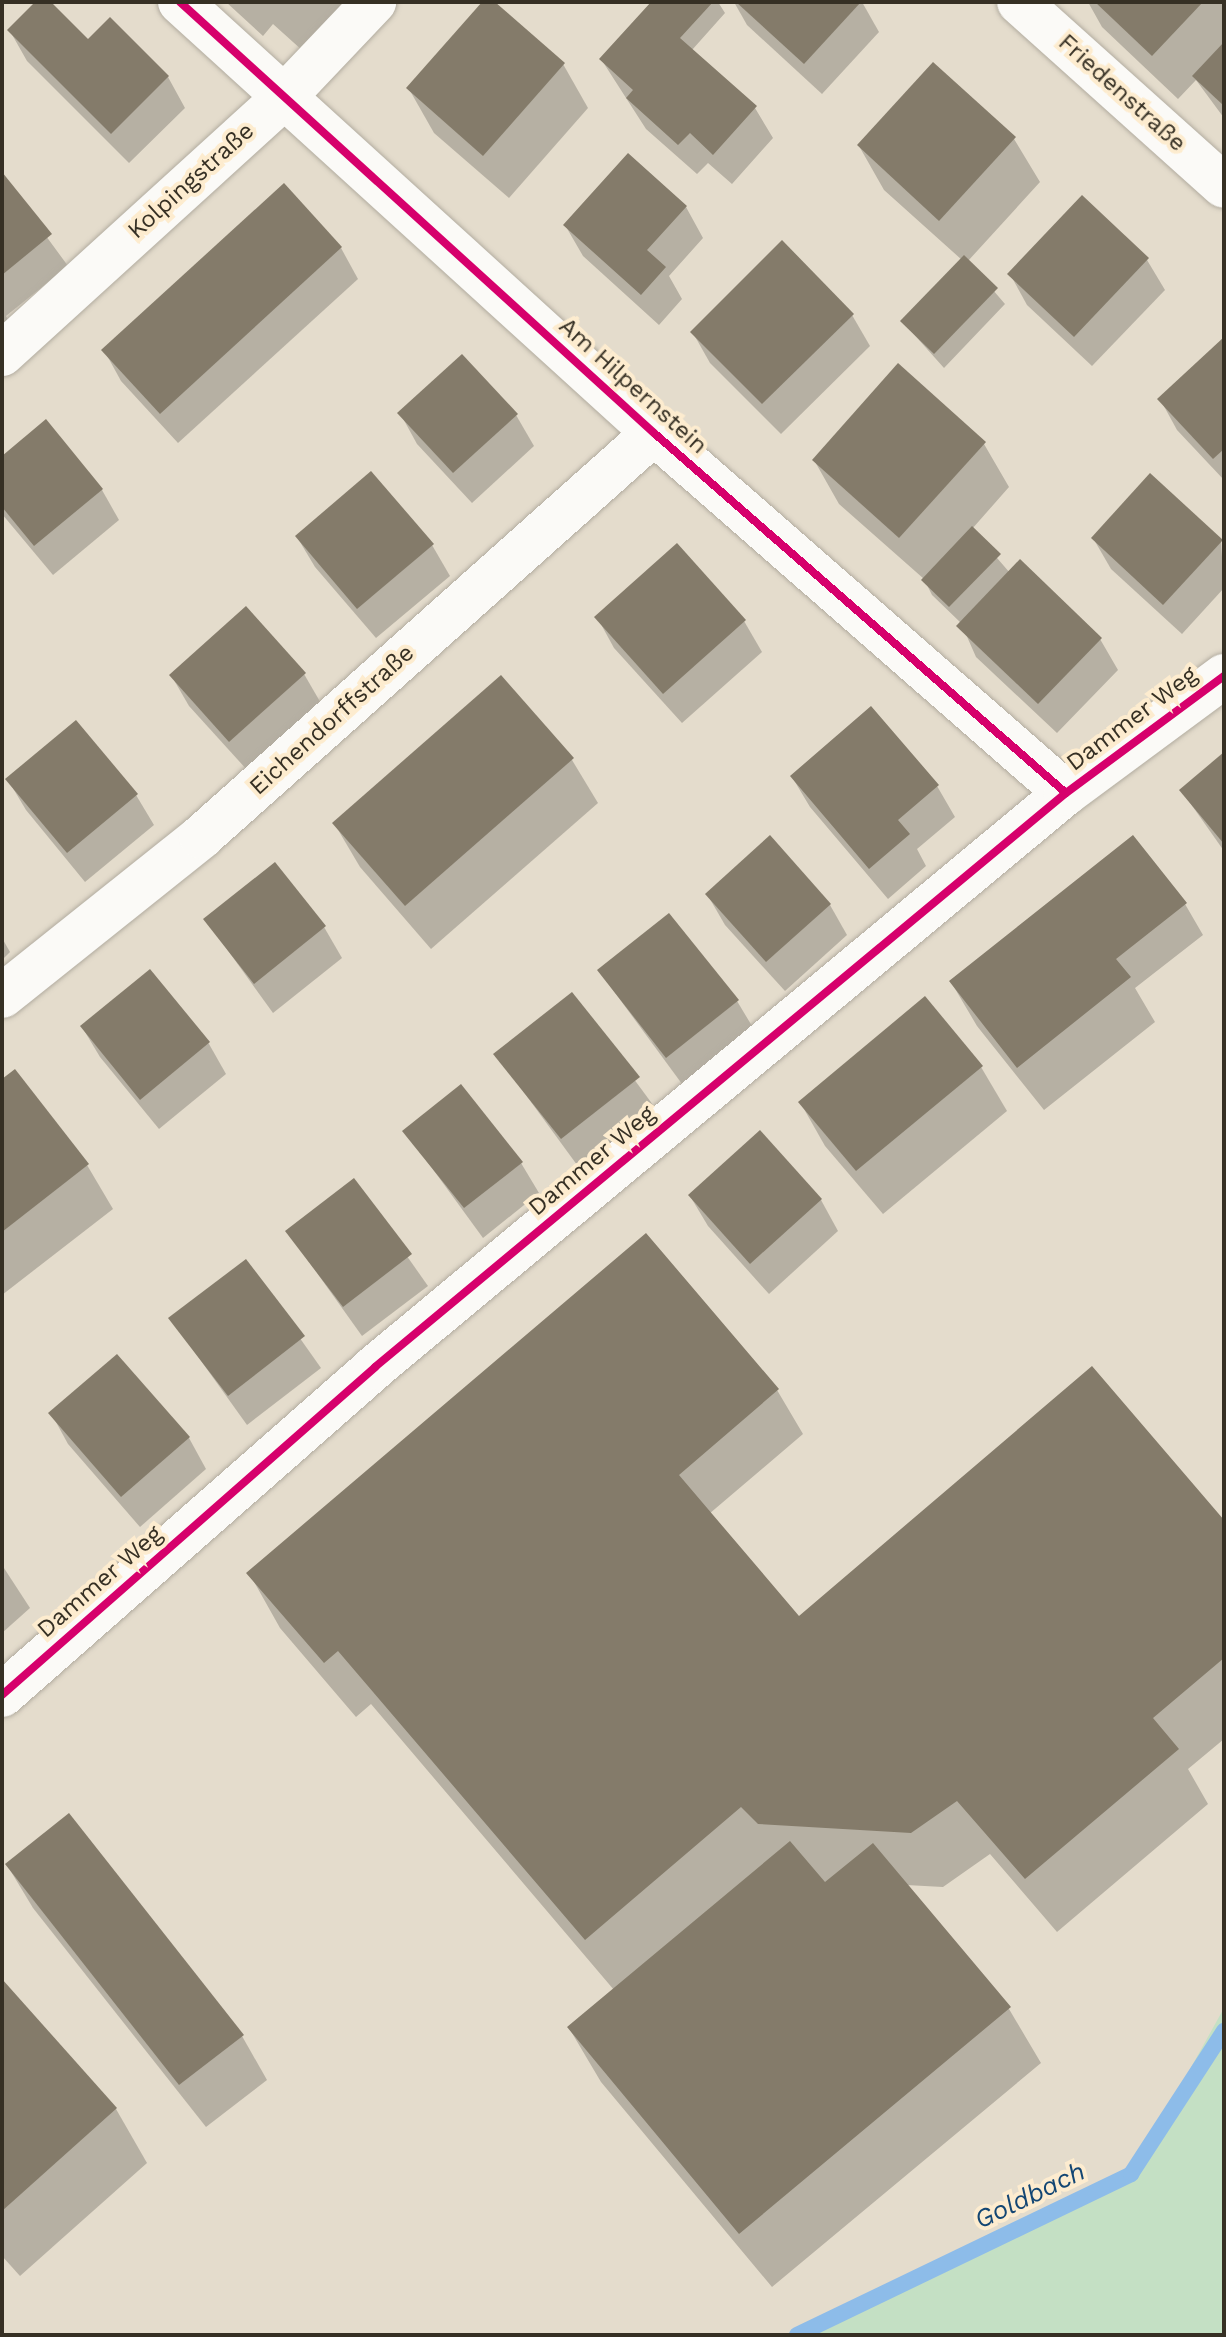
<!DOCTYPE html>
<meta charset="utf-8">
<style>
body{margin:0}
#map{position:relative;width:1226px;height:2337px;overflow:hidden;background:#e4dccc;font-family:"Work Sans",sans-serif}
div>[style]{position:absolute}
.green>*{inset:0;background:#c4e0c4}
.shadow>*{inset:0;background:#0003}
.stream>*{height:16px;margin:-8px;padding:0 8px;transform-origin:8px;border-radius:8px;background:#8dbce9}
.building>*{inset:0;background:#847b6a}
.roads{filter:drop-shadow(0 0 2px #b2aca0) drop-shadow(0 0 2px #b2aca0)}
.minor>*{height:44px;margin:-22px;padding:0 22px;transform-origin:22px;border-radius:22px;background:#fbfaf7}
.cycleway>*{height:8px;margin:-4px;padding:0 4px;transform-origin:4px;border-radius:4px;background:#d6006c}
span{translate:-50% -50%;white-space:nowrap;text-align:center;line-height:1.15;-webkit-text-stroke:8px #fdeccf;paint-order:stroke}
.street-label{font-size:24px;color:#363024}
.water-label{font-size:26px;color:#134673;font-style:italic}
.frame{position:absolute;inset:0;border:4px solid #363024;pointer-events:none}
</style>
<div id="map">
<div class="green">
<i style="clip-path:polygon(1224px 2008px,1224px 2335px,806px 2335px,1115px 2190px,1159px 2125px)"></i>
</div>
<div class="shadow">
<i style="clip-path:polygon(38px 2px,48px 2px,88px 42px,168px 77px,185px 108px,129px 163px,27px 61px,10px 31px)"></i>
<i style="clip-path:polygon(226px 2px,367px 2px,313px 60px,273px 24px,263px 36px)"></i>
<i style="clip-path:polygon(485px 2px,492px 2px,563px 64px,588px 108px,509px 198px,434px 133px,409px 89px)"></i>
<i style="clip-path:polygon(653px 2px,718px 2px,725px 13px,692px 50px,755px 108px,773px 138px,732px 184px,708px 163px,697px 174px,646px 129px,601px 59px)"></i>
<i style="clip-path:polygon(734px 2px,862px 2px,879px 32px,822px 94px,747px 25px)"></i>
<i style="clip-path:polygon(1088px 2px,1224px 2px,1224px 118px,1196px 80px,1178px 99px,1102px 27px)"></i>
<i style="clip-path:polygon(1014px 139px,1040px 182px,968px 261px,1005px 304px,944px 368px,902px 321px,962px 260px,884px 190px,859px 146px)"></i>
<i style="clip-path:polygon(2px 176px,68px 266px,6px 316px,13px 330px,2px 339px)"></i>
<i style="clip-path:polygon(1083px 198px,1147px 260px,1165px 290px,1092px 366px,1027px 305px,1010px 274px)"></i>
<i style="clip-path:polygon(686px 207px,703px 238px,669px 276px,682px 299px,659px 325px,583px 256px,565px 225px)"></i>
<i style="clip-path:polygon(341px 248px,358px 279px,178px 443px,121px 381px,104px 350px)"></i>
<i style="clip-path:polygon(852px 315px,870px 346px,781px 434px,710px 363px,693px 333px)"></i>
<i style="clip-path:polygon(1224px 340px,1224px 480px,1177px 430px,1160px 399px)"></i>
<i style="clip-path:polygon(400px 413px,516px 415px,534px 446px,472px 503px,417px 444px)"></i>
<i style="clip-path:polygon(984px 444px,1009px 487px,972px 529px,1010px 573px,1100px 639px,1118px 670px,1057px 733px,976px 657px,961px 623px,932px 595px,924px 579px,839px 504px,814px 460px)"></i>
<i style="clip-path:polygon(2px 458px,102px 490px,119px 520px,53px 575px,2px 514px)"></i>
<i style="clip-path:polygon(297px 537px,432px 545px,450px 576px,376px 638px,315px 567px)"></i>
<i style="clip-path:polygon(1093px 538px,1221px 541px,1224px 588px,1182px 634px,1111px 569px)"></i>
<i style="clip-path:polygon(245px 609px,304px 674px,322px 705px,248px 771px,189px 706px,171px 675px)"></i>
<i style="clip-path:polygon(597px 617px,744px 621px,762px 652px,682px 723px,614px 648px)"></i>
<i style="clip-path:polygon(501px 678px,572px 760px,598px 803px,431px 949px,360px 867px,334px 823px)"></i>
<i style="clip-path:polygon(1224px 755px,1224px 851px,1181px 790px)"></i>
<i style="clip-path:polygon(792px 777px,937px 786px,955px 817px,917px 849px,926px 866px,888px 899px,810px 807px)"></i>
<i style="clip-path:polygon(8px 780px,136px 795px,154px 825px,85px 882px,26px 810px)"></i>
<i style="clip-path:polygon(707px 894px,830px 905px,847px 935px,785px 991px,725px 925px)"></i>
<i style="clip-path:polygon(1185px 904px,1203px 935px,1135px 988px,1155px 1022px,1044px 1110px,977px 1026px,951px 982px)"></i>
<i style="clip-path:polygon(206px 920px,324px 927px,342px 958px,273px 1013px)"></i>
<i style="clip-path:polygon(2px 938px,10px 952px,2px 960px)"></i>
<i style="clip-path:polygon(599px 971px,737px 1001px,755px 1031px,685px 1088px)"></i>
<i style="clip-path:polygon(149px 972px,209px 1044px,226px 1074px,159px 1129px,100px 1057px,82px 1027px)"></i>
<i style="clip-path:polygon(572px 995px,656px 1109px,580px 1169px,496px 1054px)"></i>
<i style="clip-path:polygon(981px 1067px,1007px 1111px,883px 1214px,825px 1146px,800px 1102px)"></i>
<i style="clip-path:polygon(15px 1072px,87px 1165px,113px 1209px,2px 1295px,2px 1082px)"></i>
<i style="clip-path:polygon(405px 1131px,521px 1163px,539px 1193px,483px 1238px)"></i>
<i style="clip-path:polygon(760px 1133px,821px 1200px,838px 1231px,769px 1294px,708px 1226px,690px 1196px)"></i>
<i style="clip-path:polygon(354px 1181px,428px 1286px,362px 1336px,287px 1231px)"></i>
<i style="clip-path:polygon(246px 1262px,321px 1368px,247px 1425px,171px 1319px)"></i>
<i style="clip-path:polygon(117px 1356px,189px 1438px,206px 1469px,140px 1527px,68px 1444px,51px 1413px)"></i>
<i style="clip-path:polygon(777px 1390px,803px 1434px,709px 1514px,799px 1619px,1224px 1523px,1224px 1739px,1188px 1769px,1208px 1804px,1057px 1932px,990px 1854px,943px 1887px,906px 1885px,1009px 2009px,1041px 2063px,772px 2287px,601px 2082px,569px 2028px,614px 1990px,371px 1704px,356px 1717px,280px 1628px,249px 1573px)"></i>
<i style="clip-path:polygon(2px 1565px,30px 1608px,2px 1633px)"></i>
<i style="clip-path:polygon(7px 1865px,242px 2036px,267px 2080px,206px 2127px,33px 1908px)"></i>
<i style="clip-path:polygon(2px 1982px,116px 2109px,147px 2163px,20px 2276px,2px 2256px)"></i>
</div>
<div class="stream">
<i style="left:797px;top:2335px;width:371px;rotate:-25.7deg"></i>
<i style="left:1131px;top:2174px;width:171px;rotate:-57deg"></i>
</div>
<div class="building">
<i style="clip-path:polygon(35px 2px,51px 2px,88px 39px,110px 17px,169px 76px,111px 134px,7px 30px)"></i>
<i style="clip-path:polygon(482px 2px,495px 2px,565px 63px,483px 156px,406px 88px)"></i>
<i style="clip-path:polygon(651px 2px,713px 2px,680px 38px,757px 106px,713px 155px,690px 133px,678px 145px,626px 98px,633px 90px,599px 59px)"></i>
<i style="clip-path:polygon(736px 2px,861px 2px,804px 64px)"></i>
<i style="clip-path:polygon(1095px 2px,1203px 2px,1152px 56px)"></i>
<i style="clip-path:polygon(1224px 42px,1224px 106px,1192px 76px)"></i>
<i style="clip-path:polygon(933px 62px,1016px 137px,939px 221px,857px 145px)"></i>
<i style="clip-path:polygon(628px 153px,687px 206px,647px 250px,666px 267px,641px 295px,563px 225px)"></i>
<i style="clip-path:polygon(2px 172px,52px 234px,2px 275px)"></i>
<i style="clip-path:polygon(284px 183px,342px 247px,160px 414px,101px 350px)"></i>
<i style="clip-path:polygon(1082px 195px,1149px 258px,1074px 337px,1007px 274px)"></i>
<i style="clip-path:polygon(782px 240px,854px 314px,762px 404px,690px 332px)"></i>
<i style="clip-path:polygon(964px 255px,998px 288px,934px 354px,900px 321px)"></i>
<i style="clip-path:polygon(1224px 337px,1224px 449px,1213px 459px,1157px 399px)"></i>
<i style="clip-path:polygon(462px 354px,518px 414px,453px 473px,397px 413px)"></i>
<i style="clip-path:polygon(898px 363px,986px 442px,899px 538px,812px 460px)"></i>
<i style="clip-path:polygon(46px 419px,103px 489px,34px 546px,2px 507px,2px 456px)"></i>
<i style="clip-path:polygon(371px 471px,434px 544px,357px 609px,295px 536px)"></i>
<i style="clip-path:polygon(1150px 473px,1223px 540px,1163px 605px,1091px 538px)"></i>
<i style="clip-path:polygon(972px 526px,1001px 554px,949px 607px,921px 580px)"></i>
<i style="clip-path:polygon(677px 543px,746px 620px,663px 694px,594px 617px)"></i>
<i style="clip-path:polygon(1020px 559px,1102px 638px,1038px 704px,956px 626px)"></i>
<i style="clip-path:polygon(246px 606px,306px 673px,229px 742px,169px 675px)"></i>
<i style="clip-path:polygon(501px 675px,574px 758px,405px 906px,332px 823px)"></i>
<i style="clip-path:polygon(871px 706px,939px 785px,898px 820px,910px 834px,869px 869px,790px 776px)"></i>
<i style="clip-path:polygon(76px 720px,138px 794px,67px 853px,5px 779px)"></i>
<i style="clip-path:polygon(1224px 752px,1224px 844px,1179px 790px)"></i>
<i style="clip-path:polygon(770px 835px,831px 904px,766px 962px,705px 894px)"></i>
<i style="clip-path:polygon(1133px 835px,1187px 903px,1116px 959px,1131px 977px,1017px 1068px,949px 981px)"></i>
<i style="clip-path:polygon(275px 862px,326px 926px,254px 984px,203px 919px)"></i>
<i style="clip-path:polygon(669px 913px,739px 1000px,666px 1058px,597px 970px)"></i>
<i style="clip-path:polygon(150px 969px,210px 1042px,140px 1100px,80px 1026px)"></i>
<i style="clip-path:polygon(572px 992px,640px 1077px,561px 1139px,493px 1054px)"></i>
<i style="clip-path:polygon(925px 996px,983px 1066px,856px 1171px,798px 1102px)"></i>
<i style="clip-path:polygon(15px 1069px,89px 1164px,2px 1232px,2px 1079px)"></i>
<i style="clip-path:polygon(461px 1084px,523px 1162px,464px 1208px,402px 1131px)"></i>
<i style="clip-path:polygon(760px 1130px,822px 1199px,750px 1264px,688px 1195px)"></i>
<i style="clip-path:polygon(354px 1178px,412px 1254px,343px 1307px,285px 1231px)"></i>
<i style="clip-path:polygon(646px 1233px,779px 1389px,679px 1475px,799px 1616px,1092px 1366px,1224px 1520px,1224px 1658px,1153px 1718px,1179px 1749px,1025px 1879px,957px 1801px,911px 1833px,758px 1824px,741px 1807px,585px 1940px,338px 1651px,324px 1663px,246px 1573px)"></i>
<i style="clip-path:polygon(246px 1259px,305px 1336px,228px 1396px,168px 1318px)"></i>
<i style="clip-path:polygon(117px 1354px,190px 1437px,121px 1497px,48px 1413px)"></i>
<i style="clip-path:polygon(69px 1813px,244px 2035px,179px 2085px,5px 1864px)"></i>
<i style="clip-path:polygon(790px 1841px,825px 1882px,873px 1843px,1011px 2007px,739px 2234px,567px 2027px)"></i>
<i style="clip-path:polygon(2px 1979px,117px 2108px,2px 2211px)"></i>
</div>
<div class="roads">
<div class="minor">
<i style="left:180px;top:2px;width:641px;rotate:42.28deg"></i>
<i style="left:654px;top:433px;width:547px;rotate:41.15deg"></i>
<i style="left:1019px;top:2px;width:275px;rotate:41.9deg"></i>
<i style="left:2px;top:354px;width:379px;rotate:-42.3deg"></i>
<i style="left:282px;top:99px;width:134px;rotate:-46.5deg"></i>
<i style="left:2px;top:996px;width:255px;rotate:-38.6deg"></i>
<i style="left:201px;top:837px;width:607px;rotate:-41.73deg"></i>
<i style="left:2px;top:1695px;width:497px;rotate:-41.3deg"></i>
<i style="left:375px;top:1367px;width:898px;rotate:-39.72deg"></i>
<i style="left:1066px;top:793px;width:197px;rotate:-36.5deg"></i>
</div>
</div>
<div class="cycleway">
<i style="left:180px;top:2px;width:641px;rotate:42.28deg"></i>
<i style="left:654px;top:433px;width:547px;rotate:41.15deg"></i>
<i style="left:2px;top:1695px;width:497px;rotate:-41.3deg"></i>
<i style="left:375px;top:1367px;width:898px;rotate:-39.72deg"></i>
<i style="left:1066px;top:793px;width:197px;rotate:-36.5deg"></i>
</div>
<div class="street-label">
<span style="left:1122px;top:93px;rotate:42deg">Friedenstraße</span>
<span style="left:191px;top:181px;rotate:-42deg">Kolpingstraße</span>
<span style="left:633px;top:386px;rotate:42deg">Am Hilpernstein</span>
<span style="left:1132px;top:719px;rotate:-37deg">Dammer Weg</span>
<span style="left:332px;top:720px;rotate:-42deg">Eichendorffstraße</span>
<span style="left:592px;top:1161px;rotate:-40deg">Dammer Weg</span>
<span style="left:100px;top:1582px;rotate:-41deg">Dammer Weg</span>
</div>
<div class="water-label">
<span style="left:1030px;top:2196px;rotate:-26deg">Goldbach</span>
</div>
<div class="frame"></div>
</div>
